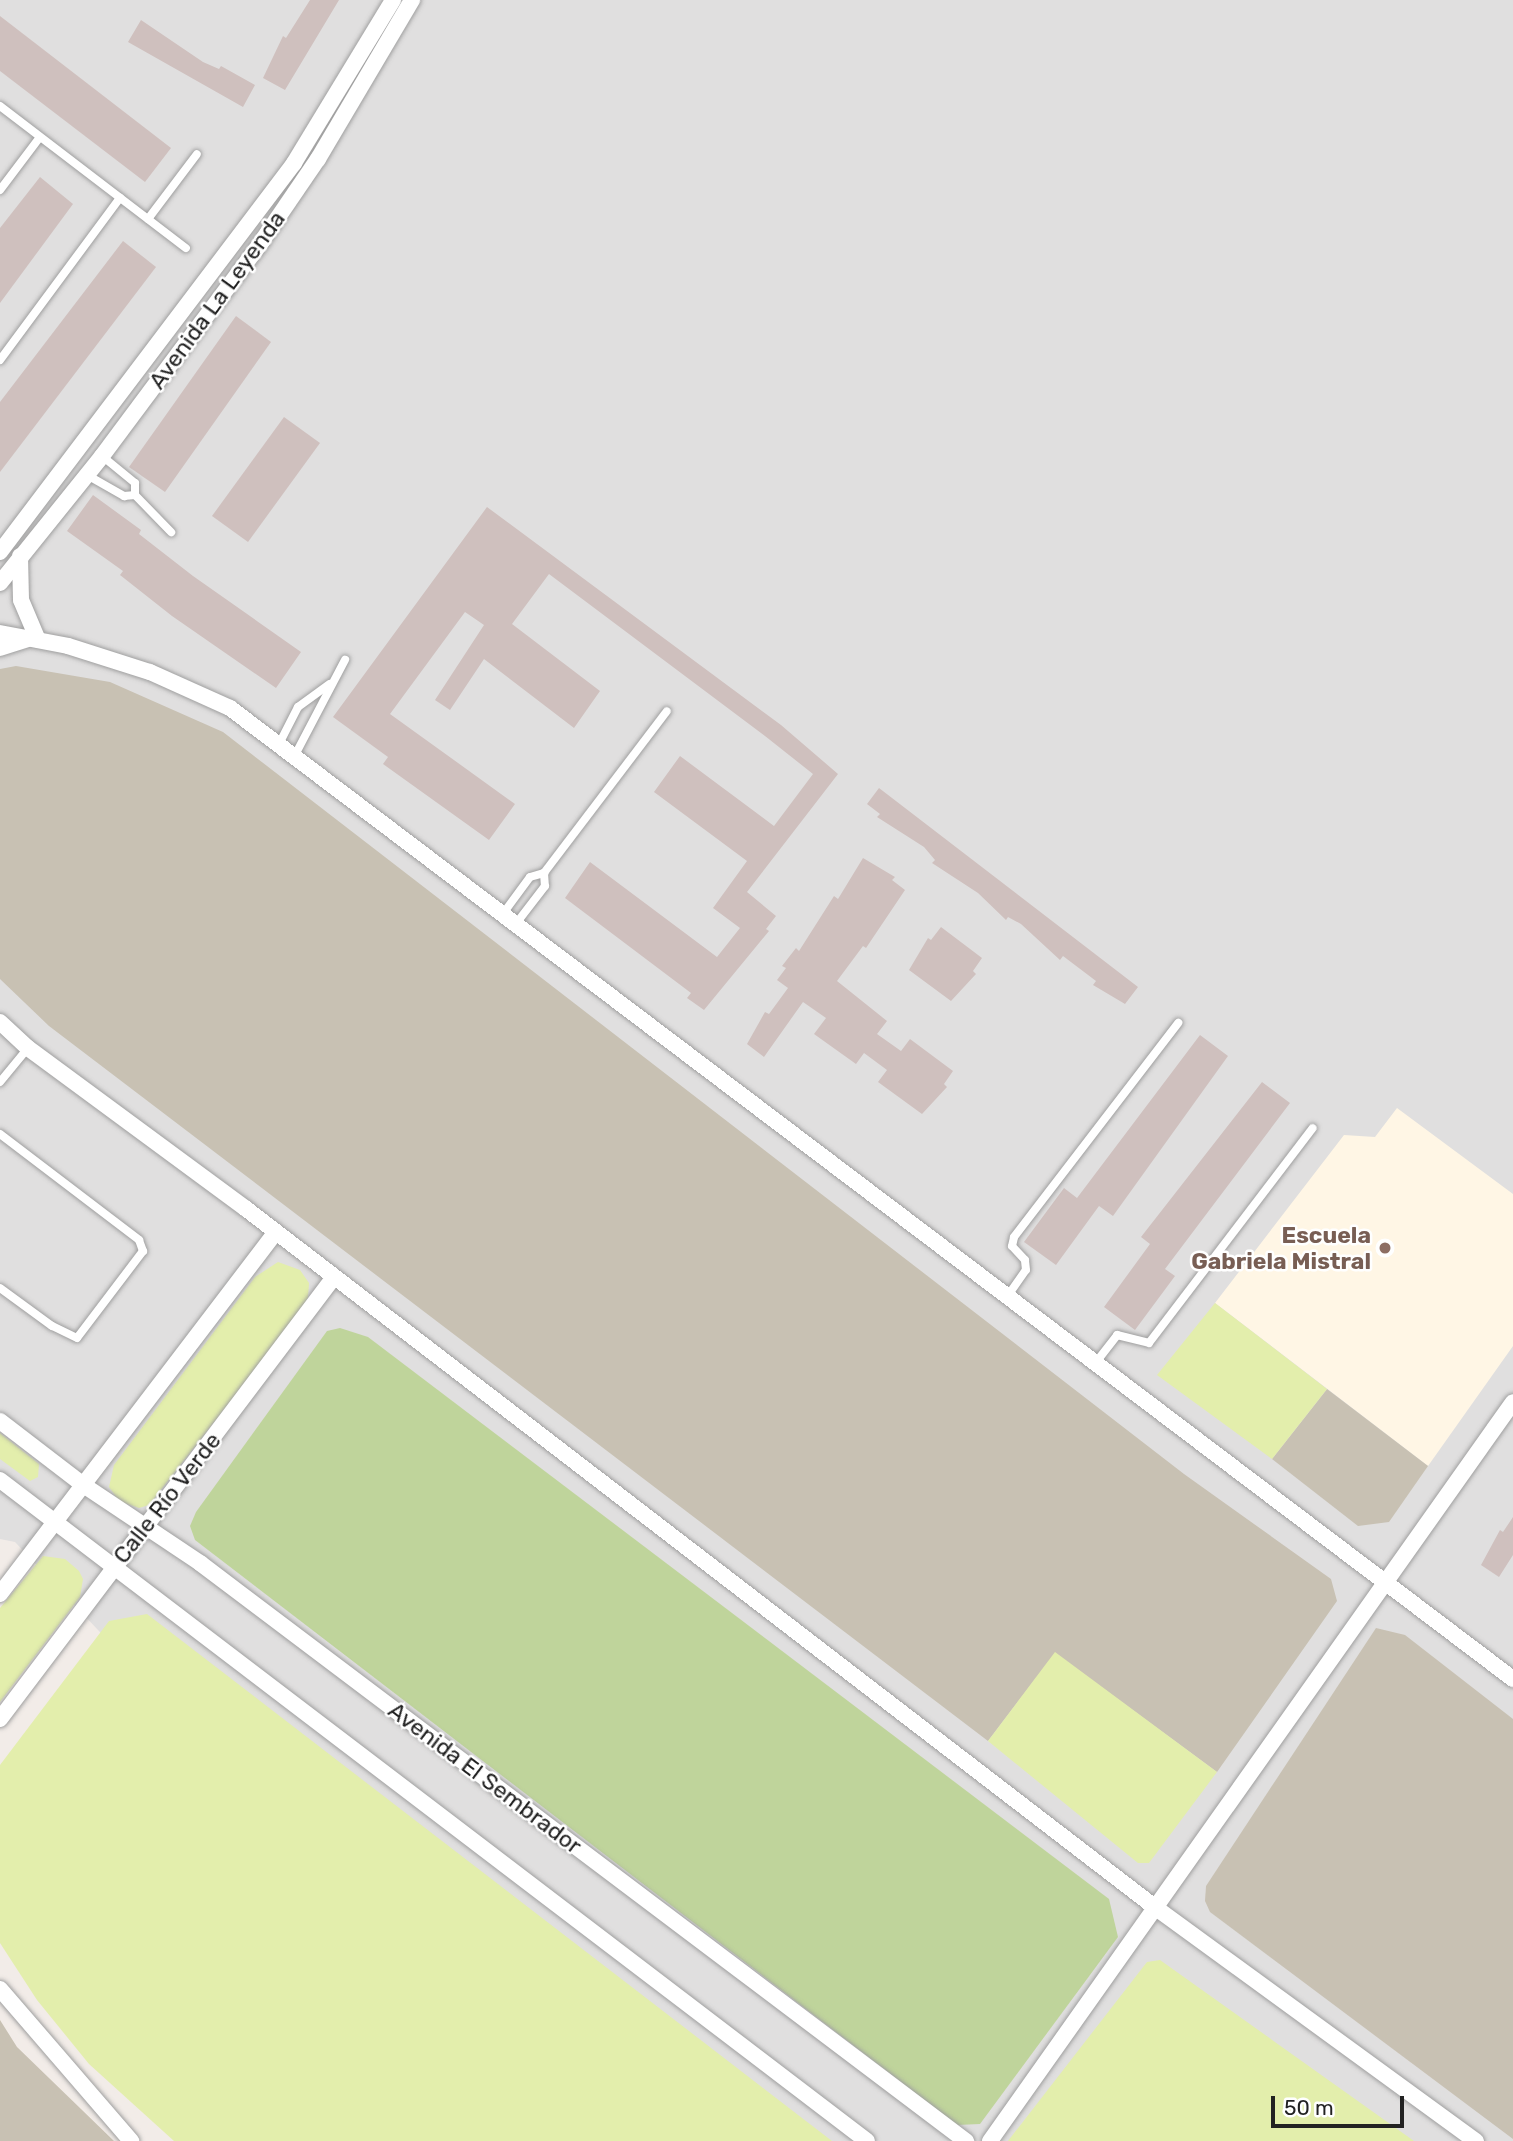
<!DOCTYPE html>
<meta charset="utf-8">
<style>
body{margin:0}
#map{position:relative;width:1513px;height:2141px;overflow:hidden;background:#f2ece8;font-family:Rubik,sans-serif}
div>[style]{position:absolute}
.residential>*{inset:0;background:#e0dfdf}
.education>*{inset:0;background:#fff6e5}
.construction>*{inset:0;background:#c8c1b3}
.grass>*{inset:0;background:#e3eeac}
.forest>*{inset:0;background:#bfd49b}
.building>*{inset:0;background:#cfc0be}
.roads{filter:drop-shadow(0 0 2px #9f9f9f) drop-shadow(0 0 2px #9f9f9f)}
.service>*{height:8px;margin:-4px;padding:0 4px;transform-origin:4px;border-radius:4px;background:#fff}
.minor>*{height:16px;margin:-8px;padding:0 8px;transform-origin:8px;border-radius:8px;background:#fff}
.dots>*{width:19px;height:19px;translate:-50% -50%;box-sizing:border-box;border:4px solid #fff;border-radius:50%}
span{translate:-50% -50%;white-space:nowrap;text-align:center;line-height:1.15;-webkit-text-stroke:5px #fff;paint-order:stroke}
.street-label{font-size:23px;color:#222}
.education-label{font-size:23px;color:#785e54;font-weight:700}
.right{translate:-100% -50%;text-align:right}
.scale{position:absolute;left:1271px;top:2096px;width:133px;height:32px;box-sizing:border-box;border:4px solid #222;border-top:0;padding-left:9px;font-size:21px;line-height:24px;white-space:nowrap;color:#222;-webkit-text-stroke:5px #fff;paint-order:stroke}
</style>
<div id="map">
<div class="residential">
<i style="clip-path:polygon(0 0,1513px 0,1513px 2141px,580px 2141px,15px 1542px,0 1539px)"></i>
</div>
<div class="education">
<i style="clip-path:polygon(1397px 1108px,1513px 1194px,1513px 1346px,1428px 1466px,1215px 1303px,1344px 1135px,1375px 1137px)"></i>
</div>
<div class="construction">
<i style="clip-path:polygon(16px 666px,110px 682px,223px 732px,1184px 1474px,1331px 1579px,1337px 1601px,1217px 1772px,1055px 1653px,988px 1741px,49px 1026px,0 979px,0 669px)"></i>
<i style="clip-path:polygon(1327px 1389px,1428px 1466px,1389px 1522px,1358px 1526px,1272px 1459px)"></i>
<i style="clip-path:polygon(1376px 1628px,1405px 1635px,1513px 1719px,1513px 2139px,1210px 1912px,1205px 1901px,1206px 1886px)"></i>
<i style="clip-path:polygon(0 2020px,17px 2047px,114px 2141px,0 2141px)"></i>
</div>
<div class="grass">
<i style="clip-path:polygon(278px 1262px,300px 1270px,309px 1283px,308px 1298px,298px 1315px,149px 1505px,139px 1508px,119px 1501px,109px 1487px,114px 1465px,255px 1277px)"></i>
<i style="clip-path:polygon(1215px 1303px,1327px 1389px,1272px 1459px,1157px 1375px)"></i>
<i style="clip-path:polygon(0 1433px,39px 1464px,38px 1477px,30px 1481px,0 1459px)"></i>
<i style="clip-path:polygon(43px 1556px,65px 1559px,79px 1571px,83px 1579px,80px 1597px,0 1702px,0 1608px)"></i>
<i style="clip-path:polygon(147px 1614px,832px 2141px,174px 2141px,89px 2064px,37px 2000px,0 1943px,0 1765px,109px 1621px)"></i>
<i style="clip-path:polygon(1055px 1652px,1217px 1772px,1149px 1863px,1138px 1863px,988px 1741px)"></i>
<i style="clip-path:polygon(1160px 1960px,1414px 2141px,1008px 2141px,1147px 1962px)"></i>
</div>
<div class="forest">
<i style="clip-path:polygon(340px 1328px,368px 1337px,1109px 1899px,1118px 1937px,980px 2124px,957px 2125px,195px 1540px,190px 1526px,196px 1512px,327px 1331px)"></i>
</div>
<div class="building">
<i style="clip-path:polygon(310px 0,339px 0,285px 90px,263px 78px,283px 36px,286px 38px)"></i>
<i style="clip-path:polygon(0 16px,171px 148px,145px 182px,0 71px)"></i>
<i style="clip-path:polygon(141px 20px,203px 62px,219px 69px,221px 66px,255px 85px,243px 107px,128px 42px)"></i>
<i style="clip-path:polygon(40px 177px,73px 204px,0 303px,0 228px)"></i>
<i style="clip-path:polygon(123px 241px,156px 267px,0 472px,0 402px)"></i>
<i style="clip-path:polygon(236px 316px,271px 342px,165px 492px,129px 467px)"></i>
<i style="clip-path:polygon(284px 417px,320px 443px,248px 542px,212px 516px)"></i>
<i style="clip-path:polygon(93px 495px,141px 530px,139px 534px,193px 576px,301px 652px,276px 688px,172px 616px,120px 575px,123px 571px,67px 531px)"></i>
<i style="clip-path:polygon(487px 507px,781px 725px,838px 774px,747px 892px,776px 916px,766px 929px,769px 931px,704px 1010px,687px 998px,691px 993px,565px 898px,590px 862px,717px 957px,740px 928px,713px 908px,747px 861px,654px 792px,680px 756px,774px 826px,813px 774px,765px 736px,549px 574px,512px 624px,600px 691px,574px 728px,484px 659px,450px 710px,435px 700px,484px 625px,465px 612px,390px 714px,515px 804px,489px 840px,383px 764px,388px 757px,333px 717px)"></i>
<i style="clip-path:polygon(879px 788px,1138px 987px,1125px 1004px,1093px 985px,1096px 981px,1063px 956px,1060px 960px,1021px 924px,1008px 917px,1006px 920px,978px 893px,932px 863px,935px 860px,924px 847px,877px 817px,880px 814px,867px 804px)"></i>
<i style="clip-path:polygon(863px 858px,895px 877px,892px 880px,905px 890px,866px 948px,863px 946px,837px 981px,887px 1021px,877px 1034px,901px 1051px,910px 1039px,953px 1071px,944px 1084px,947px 1087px,922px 1114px,878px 1082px,887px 1070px,864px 1053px,856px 1064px,814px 1034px,826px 1018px,803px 1002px,764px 1057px,747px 1044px,765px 1012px,769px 1014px,788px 988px,777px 980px,786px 968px,782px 966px,796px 948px,799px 951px,834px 896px,838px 899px)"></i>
<i style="clip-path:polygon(941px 927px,982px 958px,973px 971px,976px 974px,951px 1001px,909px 970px,928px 938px,931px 940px)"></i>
<i style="clip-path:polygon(1200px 1035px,1228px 1056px,1113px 1216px,1099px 1206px,1056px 1265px,1024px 1242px,1064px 1188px,1077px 1198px)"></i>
<i style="clip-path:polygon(1262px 1082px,1290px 1103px,1165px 1269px,1175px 1276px,1135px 1330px,1104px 1307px,1150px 1244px,1141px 1237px)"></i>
<i style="clip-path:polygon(1513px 1517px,1513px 1555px,1499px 1577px,1481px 1565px,1500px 1530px,1503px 1532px)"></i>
</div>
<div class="roads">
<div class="service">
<i style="left:0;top:106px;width:234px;rotate:37.4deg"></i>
<i style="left:0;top:190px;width:66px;rotate:-53deg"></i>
<i style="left:148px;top:219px;width:81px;rotate:-53deg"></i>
<i style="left:0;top:360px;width:202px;rotate:-53.5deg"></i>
<i style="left:87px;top:475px;width:43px;rotate:29.6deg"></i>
<i style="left:124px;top:496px;width:11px;rotate:-5deg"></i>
<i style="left:135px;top:495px;width:12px;rotate:-90deg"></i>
<i style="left:135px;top:483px;width:43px;rotate:-140.7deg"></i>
<i style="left:135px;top:495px;width:52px;rotate:45.8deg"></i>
<i style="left:278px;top:746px;width:44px;rotate:-62.9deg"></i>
<i style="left:298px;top:707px;width:39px;rotate:-36deg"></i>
<i style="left:294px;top:757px;width:110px;rotate:-62.3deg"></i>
<i style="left:544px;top:873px;width:203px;rotate:-52.8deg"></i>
<i style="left:502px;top:915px;width:47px;rotate:-53.6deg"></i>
<i style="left:530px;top:877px;width:15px;rotate:-16deg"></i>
<i style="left:544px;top:873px;width:13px;rotate:86deg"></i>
<i style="left:545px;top:886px;width:49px;rotate:127.6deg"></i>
<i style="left:0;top:1082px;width:44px;rotate:-50.5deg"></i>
<i style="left:0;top:1134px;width:175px;rotate:37.3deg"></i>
<i style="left:139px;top:1240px;width:12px;rotate:70deg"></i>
<i style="left:143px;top:1251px;width:109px;rotate:127.2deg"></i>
<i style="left:77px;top:1338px;width:28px;rotate:-154deg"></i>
<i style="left:52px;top:1326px;width:64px;rotate:-143.8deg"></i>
<i style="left:1009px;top:1294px;width:29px;rotate:-55deg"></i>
<i style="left:1026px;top:1270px;width:10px;rotate:-96deg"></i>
<i style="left:1025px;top:1260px;width:19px;rotate:-133deg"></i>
<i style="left:1012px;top:1246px;width:9px;rotate:-77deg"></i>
<i style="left:1014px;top:1237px;width:270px;rotate:-52.5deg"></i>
<i style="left:1097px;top:1361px;width:33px;rotate:-52deg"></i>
<i style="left:1117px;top:1335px;width:33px;rotate:14deg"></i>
<i style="left:1149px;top:1343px;width:270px;rotate:-52.7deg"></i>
</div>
<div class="minor">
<i style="left:0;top:552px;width:488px;rotate:-52.9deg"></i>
<i style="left:294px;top:163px;width:191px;rotate:-58.7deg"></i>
<i style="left:20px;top:556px;width:44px;rotate:88.7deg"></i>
<i style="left:21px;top:600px;width:43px;rotate:67deg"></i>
<i style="left:0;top:583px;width:163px;rotate:-51.2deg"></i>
<i style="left:102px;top:456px;width:268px;rotate:-53.3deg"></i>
<i style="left:262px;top:241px;width:99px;rotate:-55.7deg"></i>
<i style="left:318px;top:159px;width:185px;rotate:-59.4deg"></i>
<i style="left:0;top:633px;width:69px;rotate:10.8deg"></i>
<i style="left:68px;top:646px;width:86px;rotate:17.6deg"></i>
<i style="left:150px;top:672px;width:88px;rotate:24.2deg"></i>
<i style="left:230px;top:708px;width:1609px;rotate:37.12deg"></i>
<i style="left:0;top:648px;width:29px;rotate:-18deg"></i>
<i style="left:0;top:1022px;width:38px;rotate:43deg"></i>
<i style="left:28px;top:1048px;width:270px;rotate:36.4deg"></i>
<i style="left:245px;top:1208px;width:1149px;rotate:37.54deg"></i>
<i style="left:1156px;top:1908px;width:396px;rotate:36.1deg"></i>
<i style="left:0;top:1421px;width:103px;rotate:37.5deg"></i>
<i style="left:82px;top:1484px;width:142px;rotate:33.8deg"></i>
<i style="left:200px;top:1563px;width:960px;rotate:37.04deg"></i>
<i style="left:0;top:1480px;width:1090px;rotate:37.32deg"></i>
<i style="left:0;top:1594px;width:455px;rotate:-52.7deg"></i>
<i style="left:0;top:1719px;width:554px;rotate:-52.92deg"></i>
<i style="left:0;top:1989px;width:201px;rotate:49.2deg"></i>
<i style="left:990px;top:2141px;width:905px;rotate:-54.71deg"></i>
</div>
</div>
<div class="dots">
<i style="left:1385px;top:1248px;background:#8d6e63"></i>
</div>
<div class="street-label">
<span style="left:217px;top:300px;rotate:-54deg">Avenida La Leyenda</span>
<span style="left:167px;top:1498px;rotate:-52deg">Calle Río Verde</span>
<span style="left:485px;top:1778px;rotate:37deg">Avenida El Sembrador</span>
</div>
<div class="education-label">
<span class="right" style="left:1371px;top:1248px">Escuela<br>Gabriela Mistral</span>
</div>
<div class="scale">50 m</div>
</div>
